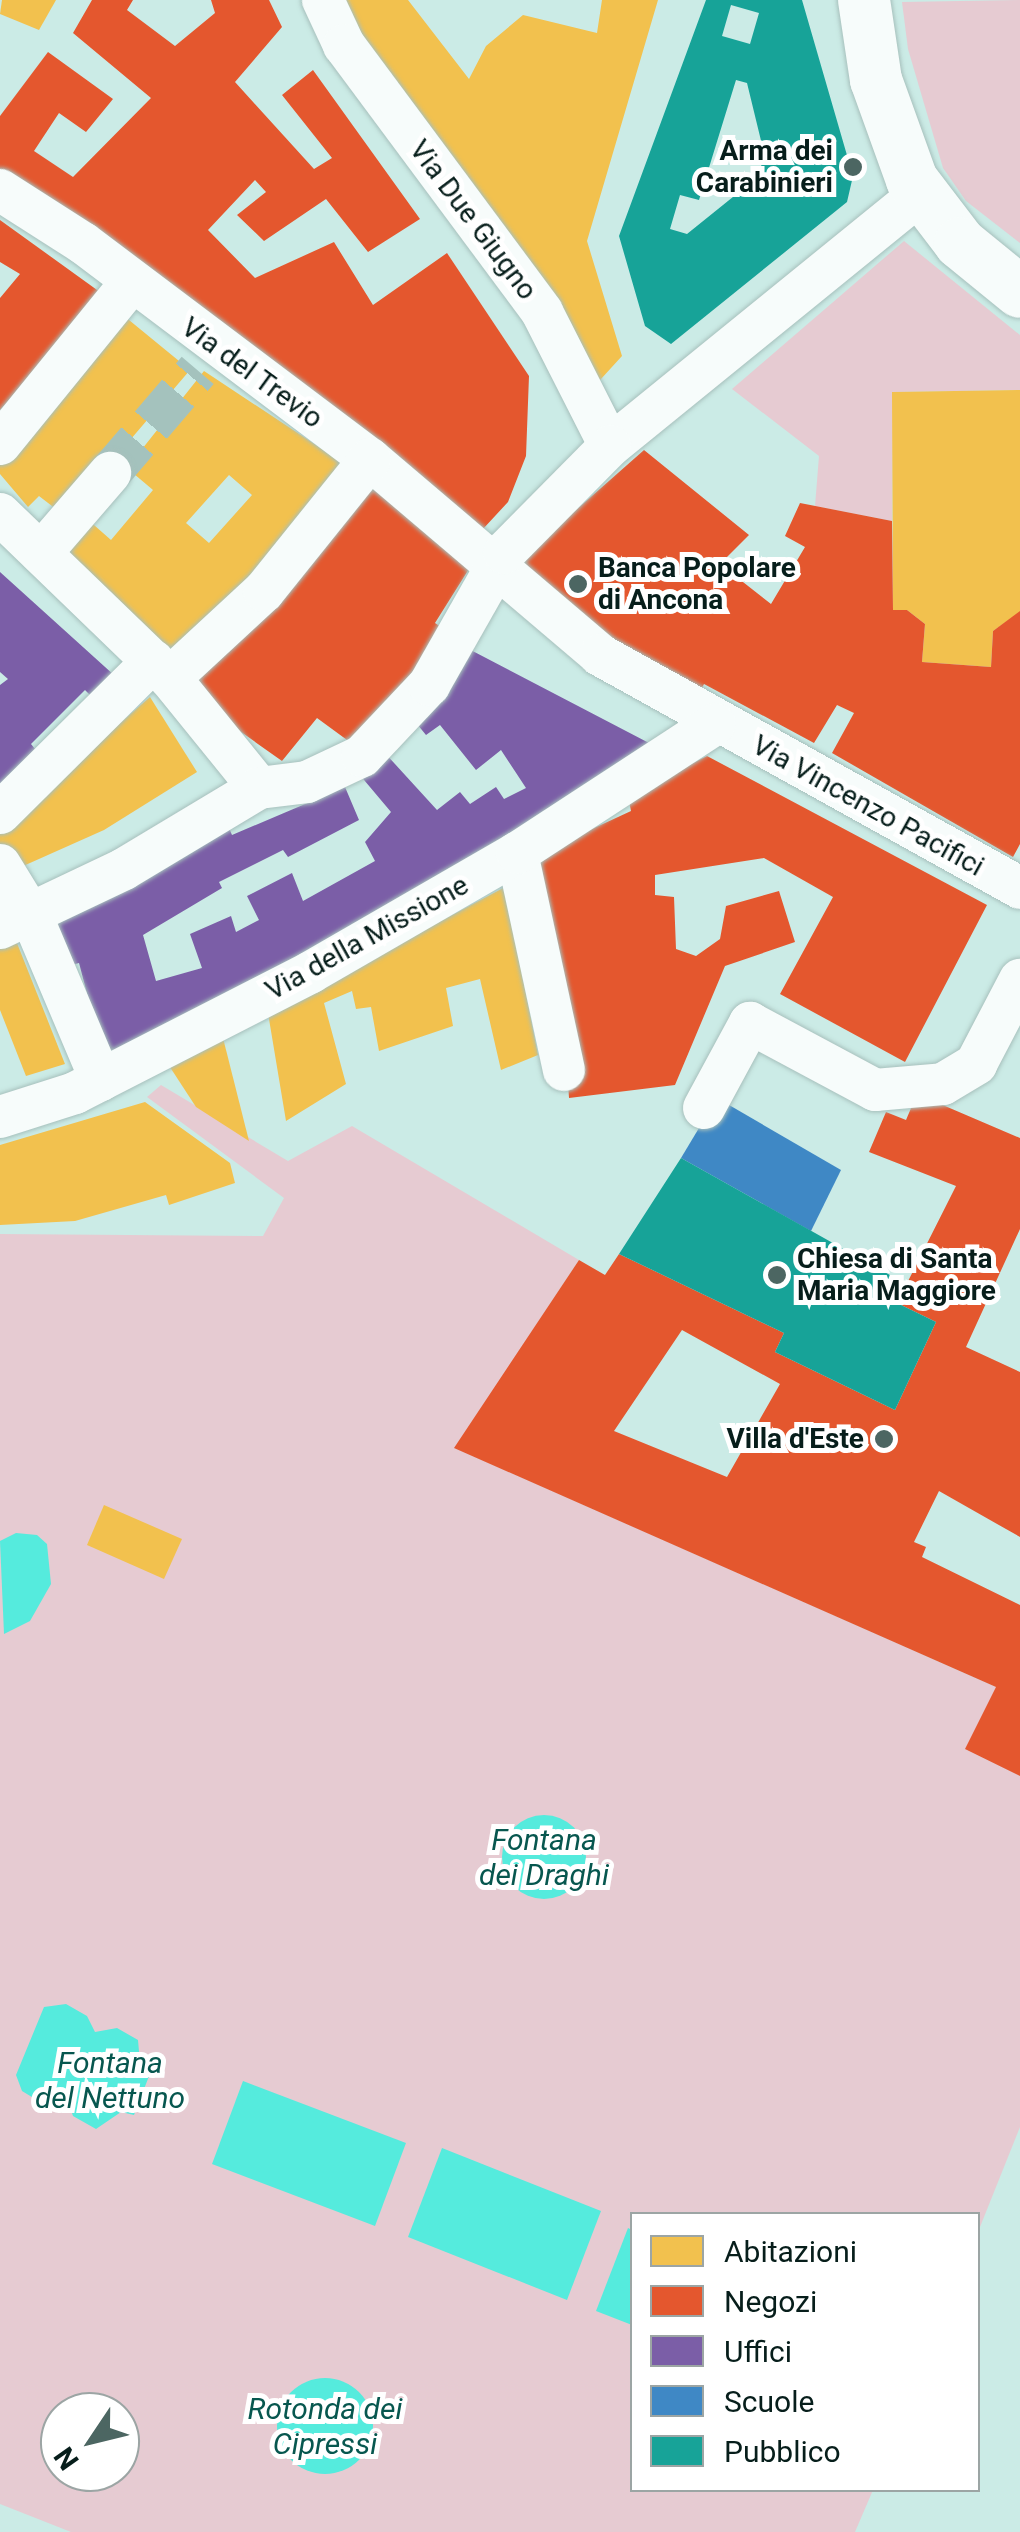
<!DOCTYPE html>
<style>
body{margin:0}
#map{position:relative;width:1020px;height:2532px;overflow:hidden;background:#cbebe6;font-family:Roboto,sans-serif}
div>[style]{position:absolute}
.green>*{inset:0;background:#e6cbd2}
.water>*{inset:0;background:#55ebdd}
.round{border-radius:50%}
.homes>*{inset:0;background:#f2c14e}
.shops>*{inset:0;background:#e4572e}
.offices>*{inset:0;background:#7b5ea7}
.schools>*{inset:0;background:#3f88c5}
.public>*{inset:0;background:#17a398}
.minor-tunnel>*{height:42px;margin-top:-21px;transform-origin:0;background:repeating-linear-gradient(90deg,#a4c2bd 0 42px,transparent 0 63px)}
.roads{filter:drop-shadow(0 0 2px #a7c0bc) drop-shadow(0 0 2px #a7c0bc)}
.minor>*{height:42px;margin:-21px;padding:0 21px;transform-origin:21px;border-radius:21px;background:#f7fcfb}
.major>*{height:52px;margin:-26px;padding:0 26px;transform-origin:26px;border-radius:26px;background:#f7fcfb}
.dots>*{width:28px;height:28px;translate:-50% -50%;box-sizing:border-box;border:5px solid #fff;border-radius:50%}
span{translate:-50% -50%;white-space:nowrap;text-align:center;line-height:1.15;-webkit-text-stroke:10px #fff;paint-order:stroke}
.poi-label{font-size:28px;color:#071e1b;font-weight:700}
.right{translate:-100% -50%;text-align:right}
.left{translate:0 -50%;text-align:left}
.street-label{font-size:28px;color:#071e1b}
.water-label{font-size:30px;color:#07574f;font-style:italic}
.legend{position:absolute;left:630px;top:2212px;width:350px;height:280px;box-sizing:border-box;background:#fff;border:2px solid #9ca5a4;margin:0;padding:12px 18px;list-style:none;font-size:30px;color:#071e1b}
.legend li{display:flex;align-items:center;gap:20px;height:50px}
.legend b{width:50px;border:2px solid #9ca5a4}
.north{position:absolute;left:40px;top:2392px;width:100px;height:100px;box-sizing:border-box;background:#fff;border:2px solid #9ca5a4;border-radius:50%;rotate:235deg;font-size:28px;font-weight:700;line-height:40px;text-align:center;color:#071e1b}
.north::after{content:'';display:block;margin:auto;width:35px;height:45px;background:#4c6662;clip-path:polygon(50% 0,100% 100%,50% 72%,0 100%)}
</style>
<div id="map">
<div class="green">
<i style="clip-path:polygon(1020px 0,1020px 243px,966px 201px,943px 168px,908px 49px,902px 2px)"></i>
<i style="clip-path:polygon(904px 241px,1020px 335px,1020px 390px,893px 392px,892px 521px,815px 506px,819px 456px,732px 389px)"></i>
<i style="clip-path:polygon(evenodd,161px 1085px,288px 1161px,352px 1126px,579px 1260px,455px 1448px,996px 1687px,1020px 1776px,1020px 2127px,978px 2232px,978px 2214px,632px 2214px,632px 2490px,873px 2490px,855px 2532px,71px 2532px,0 2504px,0 1234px,263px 1236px,284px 1198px,147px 1097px,161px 1085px,60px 2412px,120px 2412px,120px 2472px,60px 2472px,60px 2412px)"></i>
</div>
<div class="water">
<i style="clip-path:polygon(16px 1533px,37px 1535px,47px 1544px,51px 1584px,30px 1621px,4px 1634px,0 1541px)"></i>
<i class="round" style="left:502px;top:1815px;width:84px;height:84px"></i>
<i style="clip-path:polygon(66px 2004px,87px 2016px,95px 2032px,117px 2028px,138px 2040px,140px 2063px,151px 2071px,134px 2115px,121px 2112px,96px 2129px,73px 2116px,67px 2098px,45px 2105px,22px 2091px,16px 2075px,44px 2007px)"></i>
<i style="clip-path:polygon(243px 2081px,406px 2143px,375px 2226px,212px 2164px)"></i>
<i style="clip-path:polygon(442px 2148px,601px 2211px,567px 2300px,408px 2237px)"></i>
<i style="clip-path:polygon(628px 2228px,632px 2230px,632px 2325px,596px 2311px)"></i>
<i class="round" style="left:277px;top:2378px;width:96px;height:96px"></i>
</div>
<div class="homes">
<i style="clip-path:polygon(2px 0,56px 0,39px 30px,0 14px)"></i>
<i style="clip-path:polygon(334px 0,408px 0,469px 79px,486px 46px,523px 15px,597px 33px,602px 0,658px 0,587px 241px,622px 356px,590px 391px)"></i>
<i style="clip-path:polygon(118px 311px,190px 370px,65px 516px,39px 496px,28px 507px,0 474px,0 458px)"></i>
<i style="clip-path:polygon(evenodd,204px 371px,352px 469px,240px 598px,168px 655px,58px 548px,86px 518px,111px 540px,153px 490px,127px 468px,204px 371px,229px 475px,252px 495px,209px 543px,186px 523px,229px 475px)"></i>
<i style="clip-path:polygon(1020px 390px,1020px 612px,993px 631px,991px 667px,922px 662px,925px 624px,907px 610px,893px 610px,892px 392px)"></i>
<i style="clip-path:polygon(150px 697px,197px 772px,104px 830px,12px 871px,0 854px,0 828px)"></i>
<i style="clip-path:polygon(505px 887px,538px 1055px,501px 1070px,480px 979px,446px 988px,453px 1026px,379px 1051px,371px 1007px,356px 1009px,352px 991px,324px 1003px,346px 1084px,286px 1121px,268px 1013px)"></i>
<i style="clip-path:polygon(17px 943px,65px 1064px,26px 1076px,0 1010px,0 949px)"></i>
<i style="clip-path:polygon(223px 1038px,249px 1141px,196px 1107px,166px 1061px)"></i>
<i style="clip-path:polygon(145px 1102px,230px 1163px,235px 1183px,169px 1205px,166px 1195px,75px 1221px,0 1225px,0 1145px)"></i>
<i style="clip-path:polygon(104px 1505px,182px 1539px,164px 1579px,87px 1545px)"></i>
</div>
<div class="shops">
<i style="clip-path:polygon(92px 0,133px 0,127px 10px,175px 46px,215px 13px,211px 0,269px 0,282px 27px,235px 82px,314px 169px,332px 158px,282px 95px,313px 70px,420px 219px,368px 252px,326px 199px,264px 241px,237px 215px,266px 192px,255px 180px,208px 230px,255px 278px,334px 242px,373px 305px,447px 253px,529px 376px,526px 456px,508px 502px,483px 529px,0 176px,0 116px,48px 52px,113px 99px,86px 132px,59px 113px,34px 151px,73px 177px,151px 98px,73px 33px)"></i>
<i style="clip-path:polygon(0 220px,104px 295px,0 410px,0 298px,20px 274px,0 262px)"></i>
<i style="clip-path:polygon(644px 450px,749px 535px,720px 564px,771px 604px,805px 547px,785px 536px,800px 503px,892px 521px,893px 610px,907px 610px,925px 624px,922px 662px,991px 667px,993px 631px,1020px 611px,1020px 844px,1013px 857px,832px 753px,854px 713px,837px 705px,814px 743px,704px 684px,699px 693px,618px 647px,516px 563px)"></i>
<i style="clip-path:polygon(366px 482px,474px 561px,435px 623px,451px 634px,358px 748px,317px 718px,282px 761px,220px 717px,187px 675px)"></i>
<i style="clip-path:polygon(707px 756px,987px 905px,905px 1062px,780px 994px,833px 897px,764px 858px,655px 875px,655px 895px,674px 897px,676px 949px,696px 956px,720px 939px,726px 906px,779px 891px,795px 942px,725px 966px,675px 1085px,569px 1098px,563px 1009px,527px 859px,631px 811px,628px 796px)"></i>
<i style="clip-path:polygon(evenodd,917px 1094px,1020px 1138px,1020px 1229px,966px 1347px,1020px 1372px,1020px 1537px,939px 1491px,914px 1542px,926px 1547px,922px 1557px,1020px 1605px,1020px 1776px,965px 1749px,996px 1687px,454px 1448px,579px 1260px,605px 1275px,619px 1254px,784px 1333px,775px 1352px,895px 1410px,936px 1322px,897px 1303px,956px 1186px,869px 1152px,886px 1112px,906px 1120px,917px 1094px,682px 1330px,780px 1384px,727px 1477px,614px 1431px,682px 1330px)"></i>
</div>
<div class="offices">
<i style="clip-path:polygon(0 572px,115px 676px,93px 698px,85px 690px,31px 744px,43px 759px,0 801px,0 685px,8px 679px,0 672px)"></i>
<i style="clip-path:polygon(463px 646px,649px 743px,585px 795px,132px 1049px,103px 1055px,79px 963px,68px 966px,49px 922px,226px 821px,232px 835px,345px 787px,359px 820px,288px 857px,283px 850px,219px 882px,222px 888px,143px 935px,156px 981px,202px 968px,190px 934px,231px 916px,236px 932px,259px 920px,247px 896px,292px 873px,303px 901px,375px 861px,365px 842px,391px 812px,359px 774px,384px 752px,437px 810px,460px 792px,470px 804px,496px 787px,504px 799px,526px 788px,501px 750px,476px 770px,440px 725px,426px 735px,417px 724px)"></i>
</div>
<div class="schools">
<i style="clip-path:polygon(717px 1098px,841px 1170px,811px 1231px,681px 1158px)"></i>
</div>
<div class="public">
<i style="clip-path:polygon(evenodd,706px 0,802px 0,853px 176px,847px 202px,671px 344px,645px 326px,619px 236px,706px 0,731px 5px,759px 13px,750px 44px,722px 36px,731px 5px,706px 0,736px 80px,747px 83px,764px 153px,759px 176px,687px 234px,670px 229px,680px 195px,699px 200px,736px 80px)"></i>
<i style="clip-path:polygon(681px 1158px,906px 1284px,897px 1303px,936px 1322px,895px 1410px,775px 1352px,784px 1333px,619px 1254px)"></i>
</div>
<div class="minor-tunnel">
<i style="left:110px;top:473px;width:135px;rotate:-49.5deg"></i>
</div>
<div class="roads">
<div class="minor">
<i style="left:323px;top:0;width:50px;rotate:65deg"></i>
<i style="left:344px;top:45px;width:332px;rotate:53.4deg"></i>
<i style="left:542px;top:312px;width:150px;rotate:63.1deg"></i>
<i style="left:610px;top:446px;width:400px;rotate:-39.1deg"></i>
<i style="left:0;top:190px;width:98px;rotate:32.6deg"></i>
<i style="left:83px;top:243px;width:359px;rotate:37deg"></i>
<i style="left:370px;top:459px;width:302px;rotate:40.4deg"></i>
<i style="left:600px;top:655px;width:480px;rotate:29deg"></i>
<i style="left:0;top:444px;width:208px;rotate:-50.9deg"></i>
<i style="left:0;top:514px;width:236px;rotate:44deg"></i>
<i style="left:170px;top:678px;width:141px;rotate:51deg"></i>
<i style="left:41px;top:553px;width:106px;rotate:-49.2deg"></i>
<i style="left:170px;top:678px;width:128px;rotate:-42.8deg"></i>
<i style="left:264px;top:591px;width:169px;rotate:-51.2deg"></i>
<i style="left:0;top:813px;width:216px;rotate:-44.8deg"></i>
<i style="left:517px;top:853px;width:222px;rotate:77.8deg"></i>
<i style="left:0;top:865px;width:61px;rotate:58.4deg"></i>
<i style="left:32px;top:917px;width:177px;rotate:67.1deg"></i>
<i style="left:0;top:928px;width:137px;rotate:-25.4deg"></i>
<i style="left:124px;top:869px;width:157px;rotate:-31deg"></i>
<i style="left:259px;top:788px;width:48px;rotate:-7.1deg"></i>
<i style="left:307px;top:782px;width:61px;rotate:-25.3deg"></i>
<i style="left:362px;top:756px;width:98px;rotate:-46.7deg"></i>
<i style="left:429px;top:685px;width:152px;rotate:-60.4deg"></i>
<i style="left:504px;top:553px;width:151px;rotate:-45.3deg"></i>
<i style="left:704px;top:1108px;width:97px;rotate:-61.6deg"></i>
<i style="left:750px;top:1023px;width:142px;rotate:28.2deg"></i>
<i style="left:875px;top:1090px;width:68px;rotate:-5deg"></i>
<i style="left:943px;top:1084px;width:39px;rotate:-31deg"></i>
<i style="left:976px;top:1064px;width:95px;rotate:-62.4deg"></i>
<i style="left:0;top:1117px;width:79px;rotate:-17.7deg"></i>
<i style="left:75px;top:1093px;width:265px;rotate:-27.1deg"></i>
<i style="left:311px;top:972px;width:238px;rotate:-30deg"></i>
<i style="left:517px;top:853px;width:236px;rotate:-33.1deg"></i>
</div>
<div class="major">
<i style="left:864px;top:0;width:81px;rotate:81.5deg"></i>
<i style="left:876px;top:80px;width:106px;rotate:70.2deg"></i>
<i style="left:912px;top:180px;width:79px;rotate:52.7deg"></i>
<i style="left:960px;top:243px;width:77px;rotate:39.2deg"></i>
</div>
</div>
<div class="dots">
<i style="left:853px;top:167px;background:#4c6662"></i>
<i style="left:578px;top:584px;background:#4c6662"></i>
<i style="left:777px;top:1275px;background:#4c6662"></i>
<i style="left:884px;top:1439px;background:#4c6662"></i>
</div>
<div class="poi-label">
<span class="right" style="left:833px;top:167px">Arma dei<br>Carabinieri</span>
<span class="left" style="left:598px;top:584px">Banca Popolare<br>di Ancona</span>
<span class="left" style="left:797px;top:1275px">Chiesa di Santa<br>Maria Maggiore</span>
<span class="right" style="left:864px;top:1439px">Villa d'Este</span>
</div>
<div class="street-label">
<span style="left:473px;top:220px;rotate:53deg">Via Due Giugno</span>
<span style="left:252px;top:373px;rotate:36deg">Via del Trevio</span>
<span style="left:868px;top:806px;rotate:29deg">Via Vincenzo Pacifici</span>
<span style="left:367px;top:938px;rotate:-29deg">Via della Missione</span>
</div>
<div class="water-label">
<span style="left:544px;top:1857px">Fontana<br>dei Draghi</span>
<span style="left:110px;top:2080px">Fontana<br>del Nettuno</span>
<span style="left:325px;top:2426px">Rotonda dei<br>Cipressi</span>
</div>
<ul class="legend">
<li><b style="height:28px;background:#f2c14e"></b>Abitazioni</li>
<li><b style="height:28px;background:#e4572e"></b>Negozi</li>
<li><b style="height:28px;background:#7b5ea7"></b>Uffici</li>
<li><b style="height:28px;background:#3f88c5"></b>Scuole</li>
<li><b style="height:28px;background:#17a398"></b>Pubblico</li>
</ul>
<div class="north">N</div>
</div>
